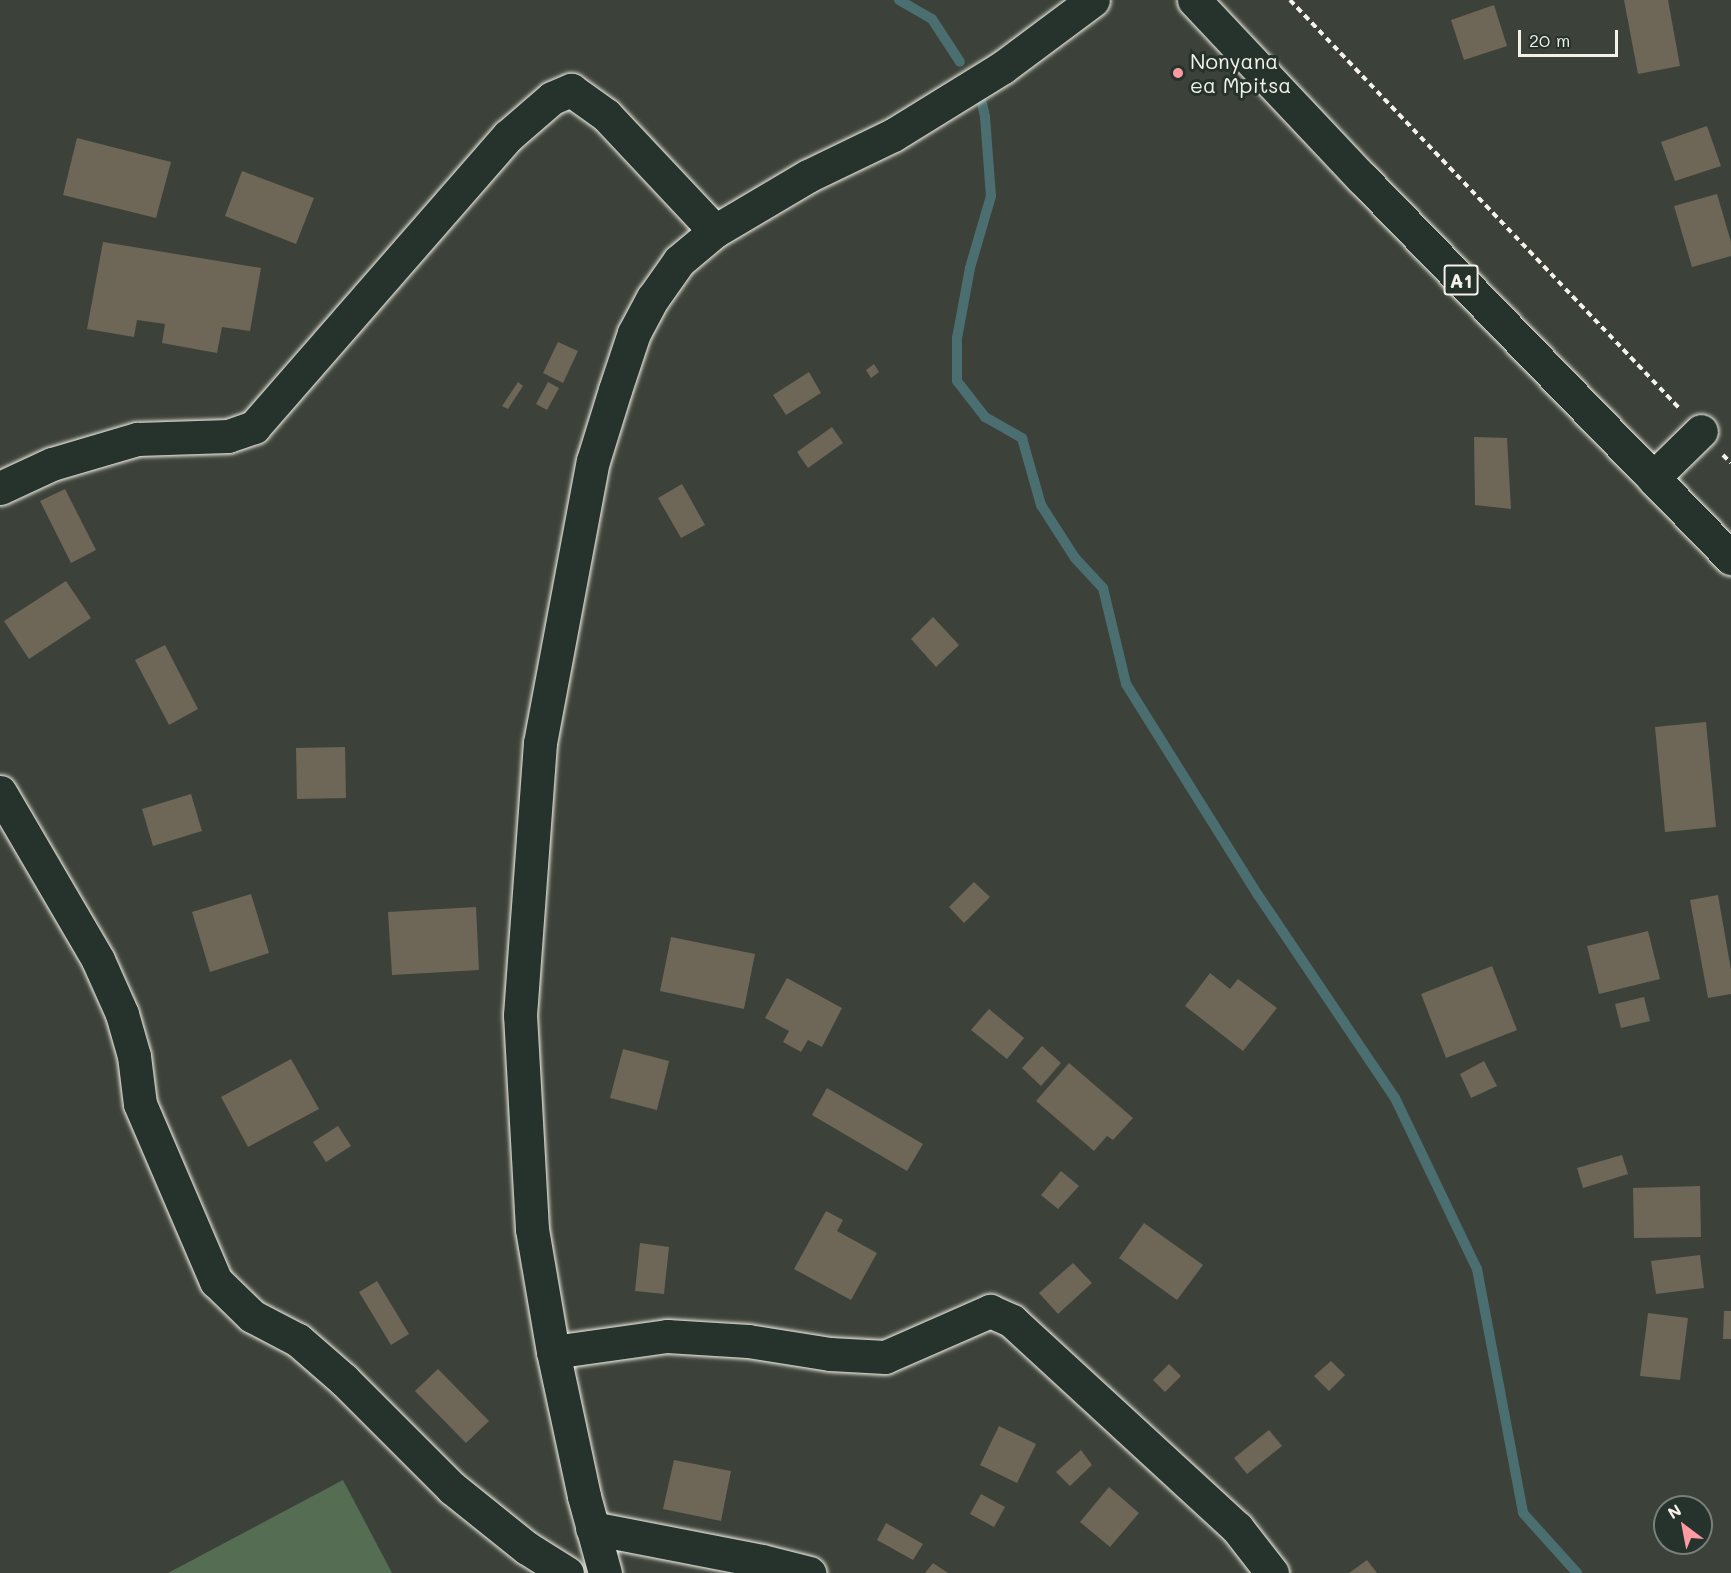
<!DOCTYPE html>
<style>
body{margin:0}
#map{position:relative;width:1731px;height:1573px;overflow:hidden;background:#3c4239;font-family:Mali,sans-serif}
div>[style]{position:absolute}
.green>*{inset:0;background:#556d52}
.stream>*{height:10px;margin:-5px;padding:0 5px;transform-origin:5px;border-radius:5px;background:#4b6e71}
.building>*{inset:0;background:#6e6656}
.path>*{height:4px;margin-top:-2px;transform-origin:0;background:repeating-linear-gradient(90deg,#f4f1e8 0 6px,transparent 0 10.5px)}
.roads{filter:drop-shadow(0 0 2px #f4f1e8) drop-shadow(0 0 2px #f4f1e8)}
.minor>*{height:33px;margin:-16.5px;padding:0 16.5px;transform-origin:16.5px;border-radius:16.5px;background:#26332d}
.major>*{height:33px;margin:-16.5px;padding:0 16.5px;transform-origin:16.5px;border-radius:16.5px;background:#26332d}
.dots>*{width:16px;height:16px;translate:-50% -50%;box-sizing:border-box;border:3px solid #26332d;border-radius:50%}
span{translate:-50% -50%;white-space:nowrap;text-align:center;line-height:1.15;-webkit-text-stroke:6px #26332d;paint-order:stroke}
.shield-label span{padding:2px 4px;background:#26332d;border:2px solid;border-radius:4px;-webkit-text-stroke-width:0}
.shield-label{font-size:20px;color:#f4f1e8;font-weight:700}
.poi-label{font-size:21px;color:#f4f1e8}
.left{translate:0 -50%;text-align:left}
.north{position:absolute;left:1653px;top:1495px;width:60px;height:60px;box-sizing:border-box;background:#26332d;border:2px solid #787f78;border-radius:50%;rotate:328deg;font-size:16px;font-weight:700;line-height:24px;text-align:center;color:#f4f1e8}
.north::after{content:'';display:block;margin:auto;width:21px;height:27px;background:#ff9aa2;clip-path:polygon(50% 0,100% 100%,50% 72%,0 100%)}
.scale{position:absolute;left:1518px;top:30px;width:100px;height:27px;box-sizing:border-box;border:3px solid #f4f1e8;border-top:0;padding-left:8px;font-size:18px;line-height:21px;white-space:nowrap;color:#f4f1e8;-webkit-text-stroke:4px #26332d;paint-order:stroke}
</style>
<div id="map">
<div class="green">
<i style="clip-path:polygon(343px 1480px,392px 1573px,168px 1573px)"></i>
</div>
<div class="stream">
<i style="left:899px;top:0;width:38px;rotate:30deg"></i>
<i style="left:932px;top:19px;width:51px;rotate:56.9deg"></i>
<i style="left:981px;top:99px;width:18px;rotate:77deg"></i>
<i style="left:985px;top:117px;width:79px;rotate:85.7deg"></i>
<i style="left:991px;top:196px;width:75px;rotate:106.3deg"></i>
<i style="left:970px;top:268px;width:71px;rotate:100.5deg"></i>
<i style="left:957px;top:338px;width:43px;rotate:90deg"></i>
<i style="left:957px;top:381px;width:46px;rotate:52.1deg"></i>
<i style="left:985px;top:417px;width:43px;rotate:29.6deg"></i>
<i style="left:1022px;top:438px;width:70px;rotate:74.2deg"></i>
<i style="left:1041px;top:505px;width:63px;rotate:57.3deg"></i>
<i style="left:1075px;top:558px;width:41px;rotate:47deg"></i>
<i style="left:1103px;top:588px;width:99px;rotate:76.5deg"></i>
<i style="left:1126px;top:684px;width:249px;rotate:58deg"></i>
<i style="left:1258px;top:895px;width:245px;rotate:56deg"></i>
<i style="left:1395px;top:1098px;width:190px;rotate:64.4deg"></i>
<i style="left:1477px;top:1269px;width:248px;rotate:79.3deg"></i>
<i style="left:1523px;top:1513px;width:81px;rotate:48deg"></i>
</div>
<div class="building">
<i style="clip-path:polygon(1624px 0,1668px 0,1680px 66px,1638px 74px)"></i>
<i style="clip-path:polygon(1494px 5px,1507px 46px,1464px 60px,1451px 20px)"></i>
<i style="clip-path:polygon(1707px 126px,1721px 166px,1675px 181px,1661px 142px)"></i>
<i style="clip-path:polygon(77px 138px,171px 162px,156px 218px,63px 195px)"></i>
<i style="clip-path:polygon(242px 171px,314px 198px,296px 244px,225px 216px)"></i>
<i style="clip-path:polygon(1717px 194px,1731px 242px,1731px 256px,1692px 267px,1674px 206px)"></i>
<i style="clip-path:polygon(103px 242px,261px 268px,250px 331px,222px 327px,217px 353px,162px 343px,165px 324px,137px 320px,134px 337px,87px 329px)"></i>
<i style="clip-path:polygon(558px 342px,578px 351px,563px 383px,543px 373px)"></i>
<i style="clip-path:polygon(874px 364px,879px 372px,871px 378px,866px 370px)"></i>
<i style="clip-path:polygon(809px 372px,821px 393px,786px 415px,773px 395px)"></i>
<i style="clip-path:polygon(518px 382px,523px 386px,508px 409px,502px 406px)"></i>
<i style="clip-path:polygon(548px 382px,559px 388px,547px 410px,536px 404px)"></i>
<i style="clip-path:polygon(832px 427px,843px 443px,808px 468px,797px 452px)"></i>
<i style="clip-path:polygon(1474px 437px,1507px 438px,1511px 509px,1475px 505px)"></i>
<i style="clip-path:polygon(682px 484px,705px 525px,681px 538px,658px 498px)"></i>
<i style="clip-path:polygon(65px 489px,96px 550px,71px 563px,40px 501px)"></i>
<i style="clip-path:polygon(66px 581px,91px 618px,29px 659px,4px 621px)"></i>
<i style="clip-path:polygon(933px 617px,959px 645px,936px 667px,911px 639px)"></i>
<i style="clip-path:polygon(165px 645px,198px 709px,169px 725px,135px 660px)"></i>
<i style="clip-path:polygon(1706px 722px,1716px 827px,1665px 832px,1655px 727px)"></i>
<i style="clip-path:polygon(345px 747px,346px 798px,297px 799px,296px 748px)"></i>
<i style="clip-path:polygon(191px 794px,202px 831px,153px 846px,142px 809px)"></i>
<i style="clip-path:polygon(974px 882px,990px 897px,964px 923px,949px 907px)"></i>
<i style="clip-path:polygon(251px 894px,269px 953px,210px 972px,192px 912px)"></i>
<i style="clip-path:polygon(1718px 895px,1731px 970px,1731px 994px,1708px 998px,1690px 900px)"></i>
<i style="clip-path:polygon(476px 907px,479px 970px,392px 975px,388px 912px)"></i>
<i style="clip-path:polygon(1648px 931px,1660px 979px,1599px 994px,1587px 946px)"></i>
<i style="clip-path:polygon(671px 937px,755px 954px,744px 1009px,660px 991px)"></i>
<i style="clip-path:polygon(1492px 966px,1517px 1030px,1446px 1058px,1421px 994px)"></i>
<i style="clip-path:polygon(1210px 973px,1230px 989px,1238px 979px,1277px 1008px,1243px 1051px,1185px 1006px)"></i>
<i style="clip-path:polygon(787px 978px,842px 1008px,822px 1047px,808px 1040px,801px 1052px,783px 1042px,789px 1031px,765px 1018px)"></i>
<i style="clip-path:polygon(1644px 997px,1650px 1021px,1621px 1028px,1615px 1004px)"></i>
<i style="clip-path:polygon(989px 1009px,1024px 1038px,1007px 1059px,971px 1030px)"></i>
<i style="clip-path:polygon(1042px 1046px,1061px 1063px,1041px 1086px,1022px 1068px)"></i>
<i style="clip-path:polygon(623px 1049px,669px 1061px,657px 1110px,610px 1098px)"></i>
<i style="clip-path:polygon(291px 1059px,319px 1109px,248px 1147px,221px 1097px)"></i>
<i style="clip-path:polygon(1484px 1061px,1497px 1086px,1471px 1098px,1460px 1074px)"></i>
<i style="clip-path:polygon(1069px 1063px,1133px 1118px,1113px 1140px,1107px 1136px,1094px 1151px,1036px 1101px)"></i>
<i style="clip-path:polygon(827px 1088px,923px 1144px,907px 1171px,812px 1115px)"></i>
<i style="clip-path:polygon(338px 1126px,351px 1146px,326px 1162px,313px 1142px)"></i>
<i style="clip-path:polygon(1622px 1155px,1628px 1174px,1583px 1188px,1577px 1168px)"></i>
<i style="clip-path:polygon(1061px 1171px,1079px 1186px,1058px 1209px,1041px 1195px)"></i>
<i style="clip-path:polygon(1700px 1186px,1701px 1237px,1634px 1238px,1633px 1188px)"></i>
<i style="clip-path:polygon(826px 1211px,843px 1220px,837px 1231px,877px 1253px,851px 1300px,794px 1269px)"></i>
<i style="clip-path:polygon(1144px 1223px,1203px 1265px,1177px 1300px,1119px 1258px)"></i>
<i style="clip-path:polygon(640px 1243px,669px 1247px,664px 1294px,635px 1291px)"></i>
<i style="clip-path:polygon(1700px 1255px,1704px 1288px,1656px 1294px,1651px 1261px)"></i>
<i style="clip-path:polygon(1073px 1263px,1092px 1283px,1058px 1314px,1039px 1293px)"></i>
<i style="clip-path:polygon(377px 1281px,409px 1334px,391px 1345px,359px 1292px)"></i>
<i style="clip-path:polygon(1724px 1311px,1731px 1311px,1731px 1339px,1723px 1339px)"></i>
<i style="clip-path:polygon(1648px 1313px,1688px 1318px,1680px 1380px,1640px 1376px)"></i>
<i style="clip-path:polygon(1331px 1361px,1345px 1375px,1329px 1391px,1314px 1376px)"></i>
<i style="clip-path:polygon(1169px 1364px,1181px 1376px,1165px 1392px,1153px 1380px)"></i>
<i style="clip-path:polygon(438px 1369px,489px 1421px,466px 1443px,415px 1391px)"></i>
<i style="clip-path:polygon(999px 1426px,1036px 1444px,1017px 1483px,980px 1465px)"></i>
<i style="clip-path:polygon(1269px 1430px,1282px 1446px,1247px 1474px,1234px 1458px)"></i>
<i style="clip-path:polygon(1081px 1450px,1092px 1465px,1070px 1486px,1056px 1472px)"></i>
<i style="clip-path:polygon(674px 1460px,731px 1471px,721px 1521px,663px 1509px)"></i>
<i style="clip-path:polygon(1109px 1487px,1139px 1513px,1110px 1547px,1080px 1522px)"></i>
<i style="clip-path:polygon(981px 1494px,1005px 1507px,994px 1527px,970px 1514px)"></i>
<i style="clip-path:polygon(886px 1523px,923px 1544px,913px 1560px,877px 1540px)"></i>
<i style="clip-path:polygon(1367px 1560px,1377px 1573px,1349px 1573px)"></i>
<i style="clip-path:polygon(933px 1563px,948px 1573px,925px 1573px)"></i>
</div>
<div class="path">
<i style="left:1290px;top:0;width:564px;rotate:46.37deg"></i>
<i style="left:1723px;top:455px;width:11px;rotate:45deg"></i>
</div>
<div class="roads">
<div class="minor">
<i style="left:1653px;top:478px;width:67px;rotate:-44.4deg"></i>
<i style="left:0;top:488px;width:57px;rotate:-24.8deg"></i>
<i style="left:52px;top:464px;width:89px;rotate:-16.4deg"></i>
<i style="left:137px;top:439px;width:91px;rotate:-1.9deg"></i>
<i style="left:228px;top:436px;width:28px;rotate:-19deg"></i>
<i style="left:254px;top:427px;width:386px;rotate:-48.9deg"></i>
<i style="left:508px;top:136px;width:58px;rotate:-40.8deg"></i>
<i style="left:552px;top:98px;width:21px;rotate:-23deg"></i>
<i style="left:571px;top:90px;width:43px;rotate:35.5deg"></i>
<i style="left:606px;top:115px;width:159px;rotate:46.8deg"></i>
<i style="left:0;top:792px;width:194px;rotate:59.7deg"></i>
<i style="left:98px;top:960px;width:59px;rotate:66deg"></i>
<i style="left:122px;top:1014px;width:44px;rotate:74.1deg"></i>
<i style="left:134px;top:1056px;width:48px;rotate:82.9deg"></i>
<i style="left:140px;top:1104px;width:193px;rotate:66.8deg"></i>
<i style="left:216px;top:1281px;width:50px;rotate:44.2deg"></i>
<i style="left:252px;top:1316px;width:52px;rotate:27.6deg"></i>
<i style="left:298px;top:1340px;width:61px;rotate:41deg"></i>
<i style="left:344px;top:1380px;width:153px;rotate:45deg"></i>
<i style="left:452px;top:1488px;width:96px;rotate:38.7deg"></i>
<i style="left:527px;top:1548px;width:47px;rotate:32deg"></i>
<i style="left:553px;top:1352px;width:115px;rotate:-8deg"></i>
<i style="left:667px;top:1336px;width:81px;rotate:3.5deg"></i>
<i style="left:748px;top:1341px;width:83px;rotate:9deg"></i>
<i style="left:830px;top:1354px;width:55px;rotate:3.1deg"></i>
<i style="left:885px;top:1357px;width:115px;rotate:-23.7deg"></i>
<i style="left:990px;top:1311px;width:24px;rotate:24deg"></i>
<i style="left:1012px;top:1321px;width:306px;rotate:42.6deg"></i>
<i style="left:1237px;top:1528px;width:57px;rotate:52.1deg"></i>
<i style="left:592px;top:1528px;width:173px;rotate:11deg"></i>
<i style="left:762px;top:1561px;width:49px;rotate:14.3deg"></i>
<i style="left:605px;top:1573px;width:80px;rotate:-105.3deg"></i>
<i style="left:584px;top:1496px;width:147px;rotate:-102.1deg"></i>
<i style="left:553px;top:1352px;width:125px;rotate:-99.7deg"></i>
<i style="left:532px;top:1229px;width:214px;rotate:-93.2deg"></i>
<i style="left:520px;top:1015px;width:273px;rotate:-85.8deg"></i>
<i style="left:540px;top:743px;width:287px;rotate:-79.4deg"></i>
<i style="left:593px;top:461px;width:74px;rotate:-72.8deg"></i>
<i style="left:615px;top:390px;width:60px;rotate:-71.6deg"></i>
<i style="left:634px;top:333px;width:40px;rotate:-62deg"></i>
<i style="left:653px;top:298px;width:45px;rotate:-54.9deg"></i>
<i style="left:679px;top:261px;width:47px;rotate:-39.8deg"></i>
<i style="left:715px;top:231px;width:108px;rotate:-30.6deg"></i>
<i style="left:808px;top:176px;width:94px;rotate:-25.8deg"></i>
<i style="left:893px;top:135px;width:129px;rotate:-31.7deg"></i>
<i style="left:1003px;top:67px;width:112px;rotate:-36.7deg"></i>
</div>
<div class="major">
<i style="left:1194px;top:0;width:245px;rotate:46.7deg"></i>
<i style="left:1362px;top:178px;width:530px;rotate:45.84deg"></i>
</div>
</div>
<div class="dots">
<i style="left:1178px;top:73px;background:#ff9aa2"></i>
</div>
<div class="shield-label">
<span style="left:1461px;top:280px">A1</span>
</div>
<div class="poi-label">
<span class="left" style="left:1190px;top:73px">Nonyana<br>ea Mpitsa</span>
</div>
<div class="north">N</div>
<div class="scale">20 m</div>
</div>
